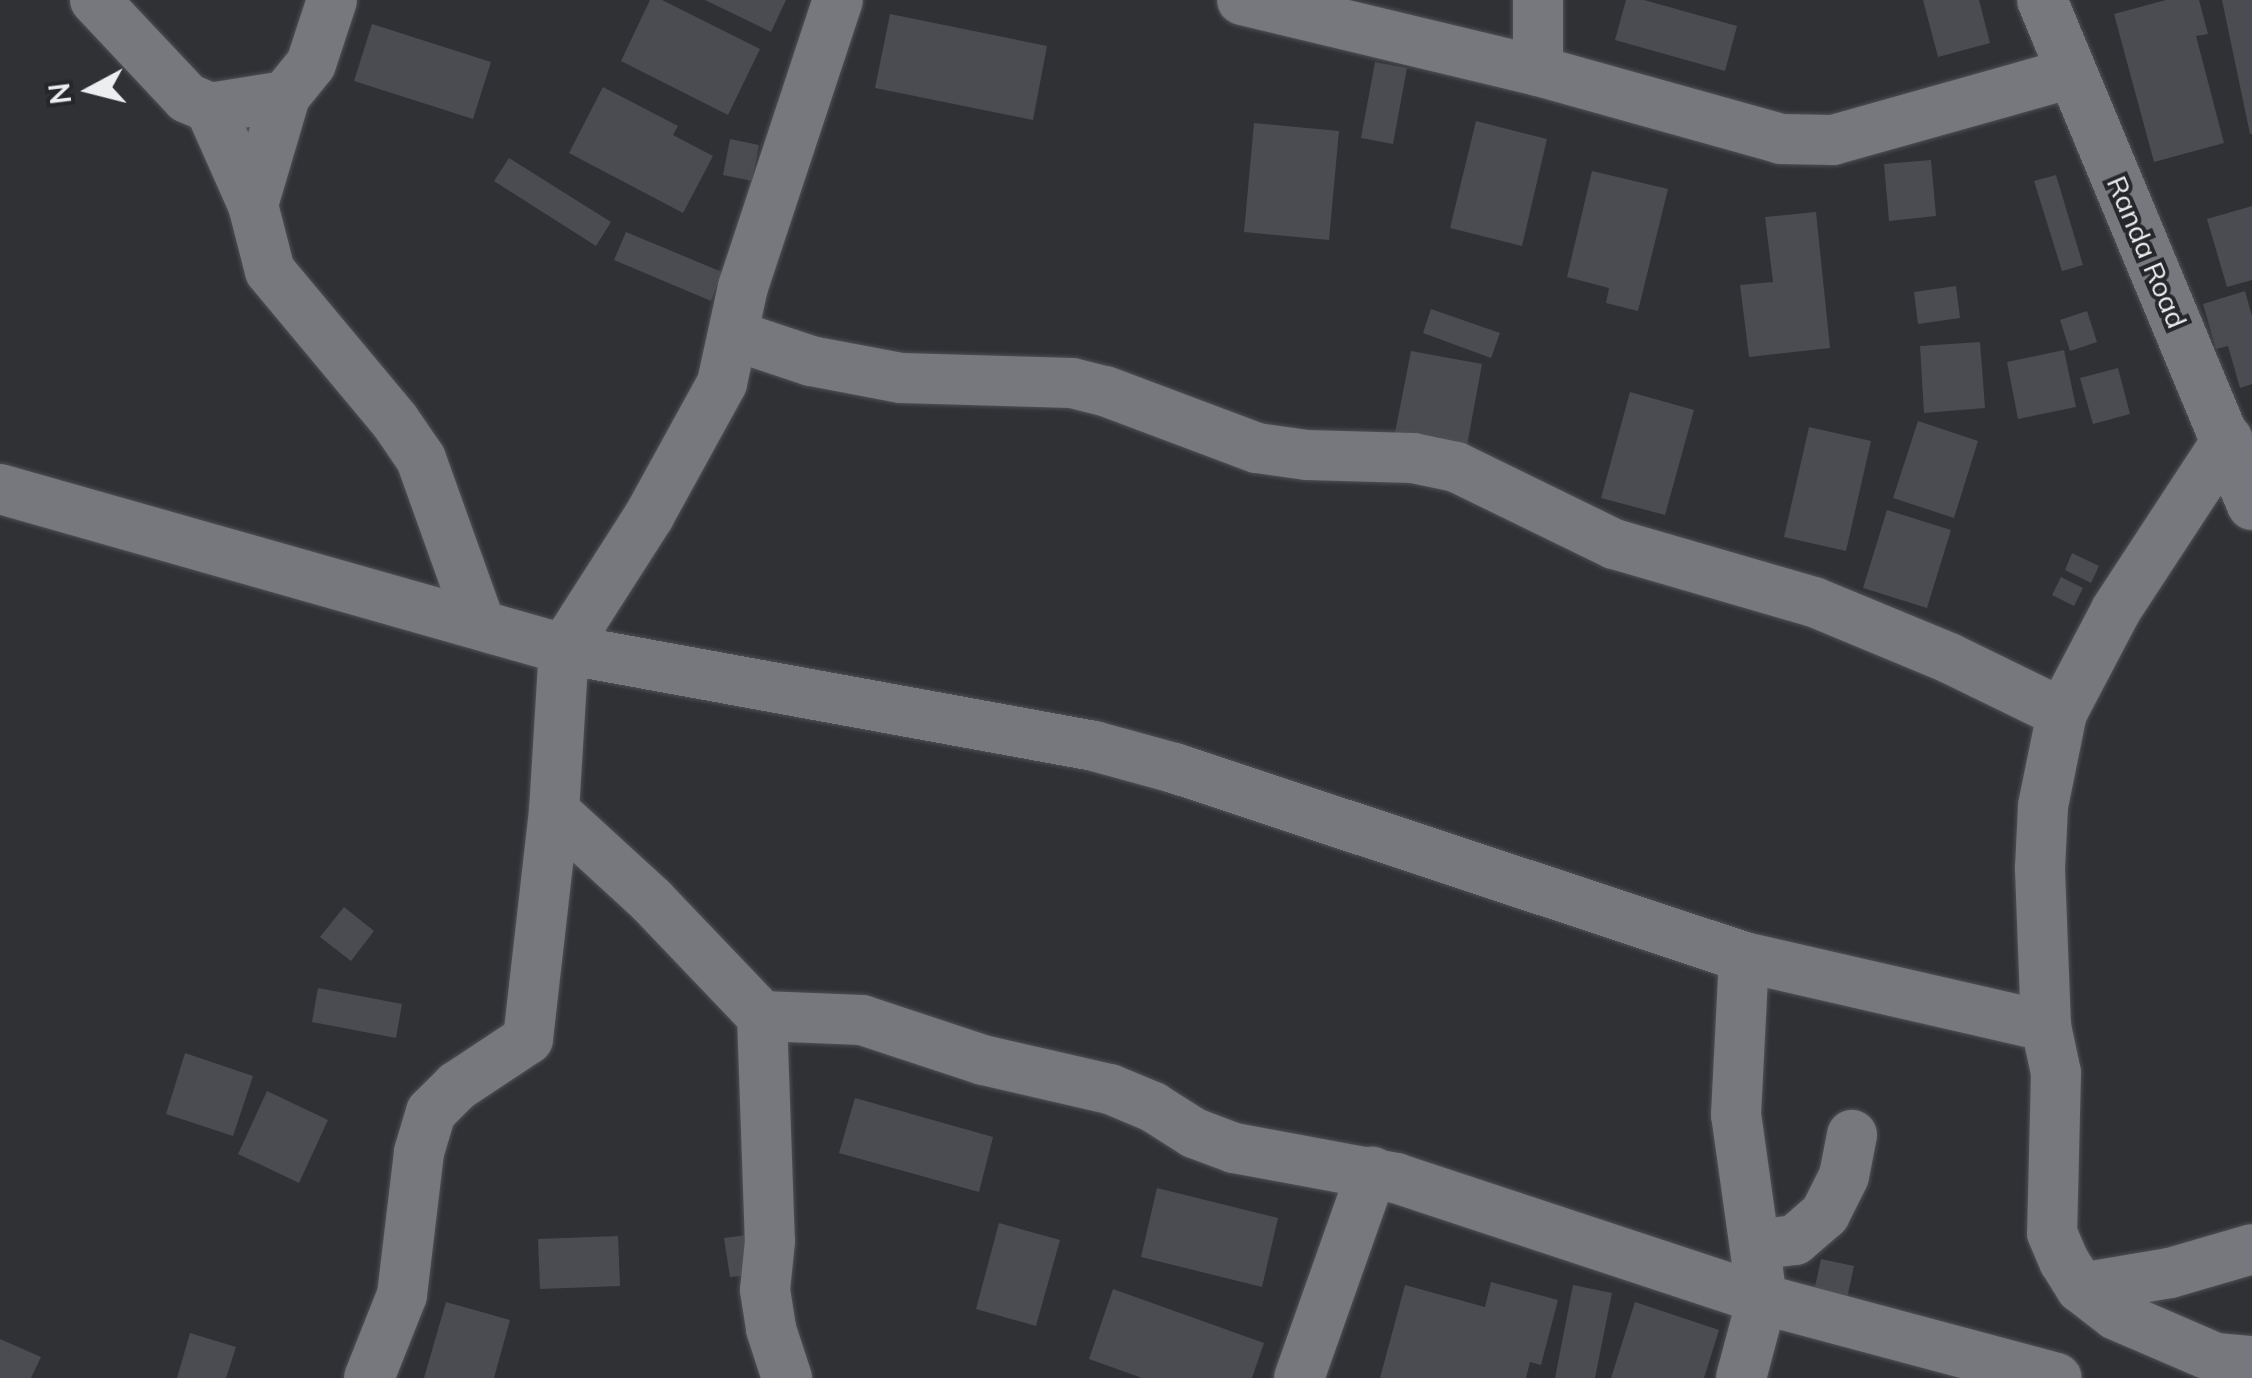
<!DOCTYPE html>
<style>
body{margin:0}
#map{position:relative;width:2252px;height:1378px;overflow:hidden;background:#2f3135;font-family:Mulish,sans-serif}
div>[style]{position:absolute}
.building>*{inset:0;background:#4a4c51}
.roads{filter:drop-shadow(0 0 2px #4e5054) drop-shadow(0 0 2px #4e5054)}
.minor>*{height:50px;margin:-25px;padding:0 25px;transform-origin:25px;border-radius:25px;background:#76787d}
span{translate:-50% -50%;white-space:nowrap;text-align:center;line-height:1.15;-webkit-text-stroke:8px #25272b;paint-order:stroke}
.street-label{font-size:28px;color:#eceef0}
.north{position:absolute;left:40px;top:40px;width:100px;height:100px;-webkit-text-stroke:8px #25272b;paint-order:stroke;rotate:263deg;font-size:28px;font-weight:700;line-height:40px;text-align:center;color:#eceef0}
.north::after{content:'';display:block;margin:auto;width:35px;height:45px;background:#eceef0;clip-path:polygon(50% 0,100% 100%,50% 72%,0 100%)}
</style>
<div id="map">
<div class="building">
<i style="clip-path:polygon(650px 0,662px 0,760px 49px,728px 115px,621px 61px)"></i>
<i style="clip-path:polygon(705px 0,786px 0,771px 32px)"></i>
<i style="clip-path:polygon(1626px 0,1644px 0,1737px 26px,1725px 71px,1615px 40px)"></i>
<i style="clip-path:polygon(1923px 0,1979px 0,1990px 43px,1938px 57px)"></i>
<i style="clip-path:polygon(2166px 0,2199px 0,2208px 34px,2196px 36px,2224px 143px,2154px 162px,2114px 14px)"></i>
<i style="clip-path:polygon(2222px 0,2252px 0,2252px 134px,2250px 134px)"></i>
<i style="clip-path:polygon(890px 14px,1047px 46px,1033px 120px,875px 88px)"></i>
<i style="clip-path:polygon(372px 24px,491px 62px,473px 119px,354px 81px)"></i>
<i style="clip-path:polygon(1375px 62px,1407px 68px,1393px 144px,1361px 138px)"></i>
<i style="clip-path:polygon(603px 87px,678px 126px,673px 135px,713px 156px,683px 213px,569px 153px)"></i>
<i style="clip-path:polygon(1476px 121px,1547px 139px,1522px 246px,1450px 228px)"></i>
<i style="clip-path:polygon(1254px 123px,1339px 131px,1329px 240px,1244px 232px)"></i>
<i style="clip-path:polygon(730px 139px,759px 145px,752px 181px,723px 175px)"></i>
<i style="clip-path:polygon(509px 158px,611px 222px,596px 246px,494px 181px)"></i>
<i style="clip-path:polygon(1931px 160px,1936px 216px,1889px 221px,1884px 164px)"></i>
<i style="clip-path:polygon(1592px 171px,1668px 189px,1638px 311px,1606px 303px,1609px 288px,1567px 277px)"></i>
<i style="clip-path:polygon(2056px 175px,2083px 265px,2062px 271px,2034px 181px)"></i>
<i style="clip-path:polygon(2252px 206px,2252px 280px,2227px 287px,2207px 219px)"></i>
<i style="clip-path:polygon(1816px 212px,1830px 348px,1749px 357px,1740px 285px,1773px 282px,1765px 217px)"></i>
<i style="clip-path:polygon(626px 232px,722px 272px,711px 301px,614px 260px)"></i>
<i style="clip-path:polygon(1956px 286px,1960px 318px,1918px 324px,1914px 292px)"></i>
<i style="clip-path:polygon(2245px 291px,2252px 316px,2252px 384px,2240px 388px,2228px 346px,2216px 349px,2203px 304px)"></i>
<i style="clip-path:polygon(1431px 309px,1500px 333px,1491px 358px,1423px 333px)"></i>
<i style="clip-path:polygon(2087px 311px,2097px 342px,2070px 351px,2060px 320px)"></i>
<i style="clip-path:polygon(1980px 342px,1985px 408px,1924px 413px,1920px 346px)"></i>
<i style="clip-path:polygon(2064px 350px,2076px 407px,2018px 419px,2007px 362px)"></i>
<i style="clip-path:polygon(1411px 351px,1482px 364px,1464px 462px,1392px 448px)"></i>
<i style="clip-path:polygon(2118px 368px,2130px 414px,2093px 424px,2080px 378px)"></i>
<i style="clip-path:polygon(1630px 392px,1694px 410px,1665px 515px,1601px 498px)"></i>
<i style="clip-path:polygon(1918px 421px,1978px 441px,1954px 518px,1893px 498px)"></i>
<i style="clip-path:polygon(1809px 427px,1871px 441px,1846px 551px,1784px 537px)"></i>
<i style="clip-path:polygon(1887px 510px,1951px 530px,1927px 608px,1863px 588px)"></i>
<i style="clip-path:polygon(2072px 553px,2099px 566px,2091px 583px,2065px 570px)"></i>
<i style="clip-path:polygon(2061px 577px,2083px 588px,2074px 606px,2052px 595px)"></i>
<i style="clip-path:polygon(344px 907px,374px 931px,351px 961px,320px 937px)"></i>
<i style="clip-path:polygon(318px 988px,402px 1004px,396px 1038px,312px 1022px)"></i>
<i style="clip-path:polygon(185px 1053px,253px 1076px,233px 1136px,166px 1114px)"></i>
<i style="clip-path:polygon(267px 1091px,328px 1120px,299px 1183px,238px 1154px)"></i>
<i style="clip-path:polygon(855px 1098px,993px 1137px,979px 1192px,839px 1153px)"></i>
<i style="clip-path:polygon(1157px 1188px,1278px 1218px,1262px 1287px,1141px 1257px)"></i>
<i style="clip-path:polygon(999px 1223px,1060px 1240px,1036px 1326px,976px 1309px)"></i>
<i style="clip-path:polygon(747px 1235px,752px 1275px,730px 1277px,724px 1238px)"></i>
<i style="clip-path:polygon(618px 1236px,620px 1286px,540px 1289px,538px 1239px)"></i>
<i style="clip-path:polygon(1821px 1259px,1854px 1266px,1847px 1298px,1814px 1291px)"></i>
<i style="clip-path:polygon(1491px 1282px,1558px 1300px,1541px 1365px,1530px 1362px,1526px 1378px,1380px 1378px,1405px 1285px,1485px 1307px)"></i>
<i style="clip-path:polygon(1573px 1285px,1612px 1293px,1595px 1378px,1555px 1378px)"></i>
<i style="clip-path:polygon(1113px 1289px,1264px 1343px,1252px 1378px,1142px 1378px,1089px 1359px)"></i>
<i style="clip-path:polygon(446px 1302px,510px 1320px,494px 1378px,424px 1378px)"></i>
<i style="clip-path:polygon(1635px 1302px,1719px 1330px,1704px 1378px,1611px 1378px)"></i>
<i style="clip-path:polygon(190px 1333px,236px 1347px,226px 1378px,177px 1378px)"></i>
<i style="clip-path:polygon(0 1339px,41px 1357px,31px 1378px,0 1378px)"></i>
</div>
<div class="roads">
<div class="minor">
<i style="left:95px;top:0;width:134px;rotate:46.8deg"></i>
<i style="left:187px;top:98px;width:25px;rotate:23deg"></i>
<i style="left:210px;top:108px;width:76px;rotate:-9.1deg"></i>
<i style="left:285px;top:96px;width:41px;rotate:-50.9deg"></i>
<i style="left:311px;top:64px;width:67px;rotate:-71.8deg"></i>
<i style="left:1242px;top:0;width:304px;rotate:13.5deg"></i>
<i style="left:1538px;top:71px;width:252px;rotate:15.6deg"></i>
<i style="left:1781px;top:139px;width:52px;rotate:1.1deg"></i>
<i style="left:1833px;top:140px;width:247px;rotate:-15.7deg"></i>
<i style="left:1538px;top:0;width:71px;rotate:90deg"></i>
<i style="left:2042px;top:0;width:547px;rotate:67.42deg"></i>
<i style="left:210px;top:108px;width:106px;rotate:66.1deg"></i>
<i style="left:253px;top:205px;width:68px;rotate:75.6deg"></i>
<i style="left:270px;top:271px;width:195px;rotate:50.2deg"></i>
<i style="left:395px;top:421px;width:46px;rotate:55.6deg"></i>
<i style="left:421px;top:459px;width:175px;rotate:70.3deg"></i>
<i style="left:253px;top:205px;width:114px;rotate:-73.6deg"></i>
<i style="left:736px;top:336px;width:79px;rotate:18.4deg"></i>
<i style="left:811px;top:361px;width:92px;rotate:10.7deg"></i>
<i style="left:901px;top:378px;width:171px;rotate:1.7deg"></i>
<i style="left:1072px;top:383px;width:34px;rotate:14deg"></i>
<i style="left:1105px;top:391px;width:162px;rotate:20.6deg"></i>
<i style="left:1257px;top:448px;width:50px;rotate:8deg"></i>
<i style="left:1307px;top:455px;width:106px;rotate:1.6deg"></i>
<i style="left:1413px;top:458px;width:44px;rotate:11.8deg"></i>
<i style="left:1456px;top:467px;width:176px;rotate:26deg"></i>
<i style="left:1614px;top:544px;width:208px;rotate:16.2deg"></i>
<i style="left:1814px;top:602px;width:146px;rotate:22.5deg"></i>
<i style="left:1949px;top:658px;width:126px;rotate:26deg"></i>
<i style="left:0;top:489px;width:586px;rotate:15.84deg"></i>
<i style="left:564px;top:649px;width:539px;rotate:10.37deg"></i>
<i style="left:1094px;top:746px;width:83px;rotate:15.4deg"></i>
<i style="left:1174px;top:768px;width:601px;rotate:18.34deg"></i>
<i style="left:1744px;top:957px;width:310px;rotate:12.9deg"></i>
<i style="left:2046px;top:1026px;width:48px;rotate:78deg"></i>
<i style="left:2056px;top:1073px;width:160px;rotate:91.4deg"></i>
<i style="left:2052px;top:1233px;width:30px;rotate:67deg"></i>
<i style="left:2064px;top:1261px;width:32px;rotate:58deg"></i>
<i style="left:2081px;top:1288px;width:44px;rotate:37.6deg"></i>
<i style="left:2116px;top:1315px;width:109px;rotate:23.3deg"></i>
<i style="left:2216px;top:1358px;width:36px;rotate:5deg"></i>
<i style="left:554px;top:811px;width:132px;rotate:42.5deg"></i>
<i style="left:651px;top:900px;width:161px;rotate:46.3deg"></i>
<i style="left:762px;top:1016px;width:100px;rotate:2.3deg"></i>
<i style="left:862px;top:1020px;width:127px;rotate:18.3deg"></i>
<i style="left:983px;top:1060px;width:130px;rotate:12.9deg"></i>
<i style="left:1110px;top:1089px;width:47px;rotate:22.7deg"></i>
<i style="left:1153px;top:1107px;width:49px;rotate:32.4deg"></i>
<i style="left:1194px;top:1133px;width:43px;rotate:20.6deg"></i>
<i style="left:1234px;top:1148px;width:165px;rotate:10.5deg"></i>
<i style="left:1396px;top:1178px;width:385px;rotate:18.3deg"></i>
<i style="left:1762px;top:1299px;width:305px;rotate:15deg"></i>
<i style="left:762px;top:1016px;width:225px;rotate:88deg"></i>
<i style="left:770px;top:1241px;width:49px;rotate:95.8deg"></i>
<i style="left:765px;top:1290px;width:39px;rotate:81deg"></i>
<i style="left:771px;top:1329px;width:52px;rotate:71.9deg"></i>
<i style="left:2046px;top:1026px;width:158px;rotate:-92.2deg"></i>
<i style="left:2040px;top:868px;width:62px;rotate:-87.2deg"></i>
<i style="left:2043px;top:806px;width:95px;rotate:-78.5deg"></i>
<i style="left:2062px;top:713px;width:116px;rotate:-62.3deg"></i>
<i style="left:2116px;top:610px;width:204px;rotate:-56.8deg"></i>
<i style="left:1755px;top:1245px;width:40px;rotate:-7.1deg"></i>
<i style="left:1795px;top:1240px;width:40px;rotate:-41deg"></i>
<i style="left:1825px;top:1214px;width:42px;rotate:-63.4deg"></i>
<i style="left:1844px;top:1176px;width:42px;rotate:-79deg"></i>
<i style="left:2081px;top:1288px;width:90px;rotate:-9.6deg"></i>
<i style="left:2170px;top:1273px;width:85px;rotate:-16.3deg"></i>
<i style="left:369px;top:1378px;width:89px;rotate:-68.3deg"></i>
<i style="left:402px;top:1295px;width:144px;rotate:-83.2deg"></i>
<i style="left:419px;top:1152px;width:42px;rotate:-73.3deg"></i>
<i style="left:431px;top:1112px;width:37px;rotate:-45deg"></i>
<i style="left:457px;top:1086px;width:85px;rotate:-33.5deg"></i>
<i style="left:528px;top:1039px;width:229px;rotate:-83.5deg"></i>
<i style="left:554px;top:811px;width:162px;rotate:-86.5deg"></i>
<i style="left:564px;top:649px;width:158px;rotate:-57.4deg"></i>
<i style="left:649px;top:516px;width:152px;rotate:-61.2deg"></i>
<i style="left:722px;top:383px;width:98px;rotate:-77.7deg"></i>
<i style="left:743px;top:287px;width:302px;rotate:-71.7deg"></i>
<i style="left:1299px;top:1378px;width:219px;rotate:-70.5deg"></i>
<i style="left:1741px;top:1378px;width:82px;rotate:-75.1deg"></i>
<i style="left:1762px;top:1299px;width:186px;rotate:-98deg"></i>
<i style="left:1736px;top:1115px;width:158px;rotate:-87.1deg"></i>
</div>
</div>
<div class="street-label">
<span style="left:2147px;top:252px;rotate:67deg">Randa Road</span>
</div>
<div class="north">N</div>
</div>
